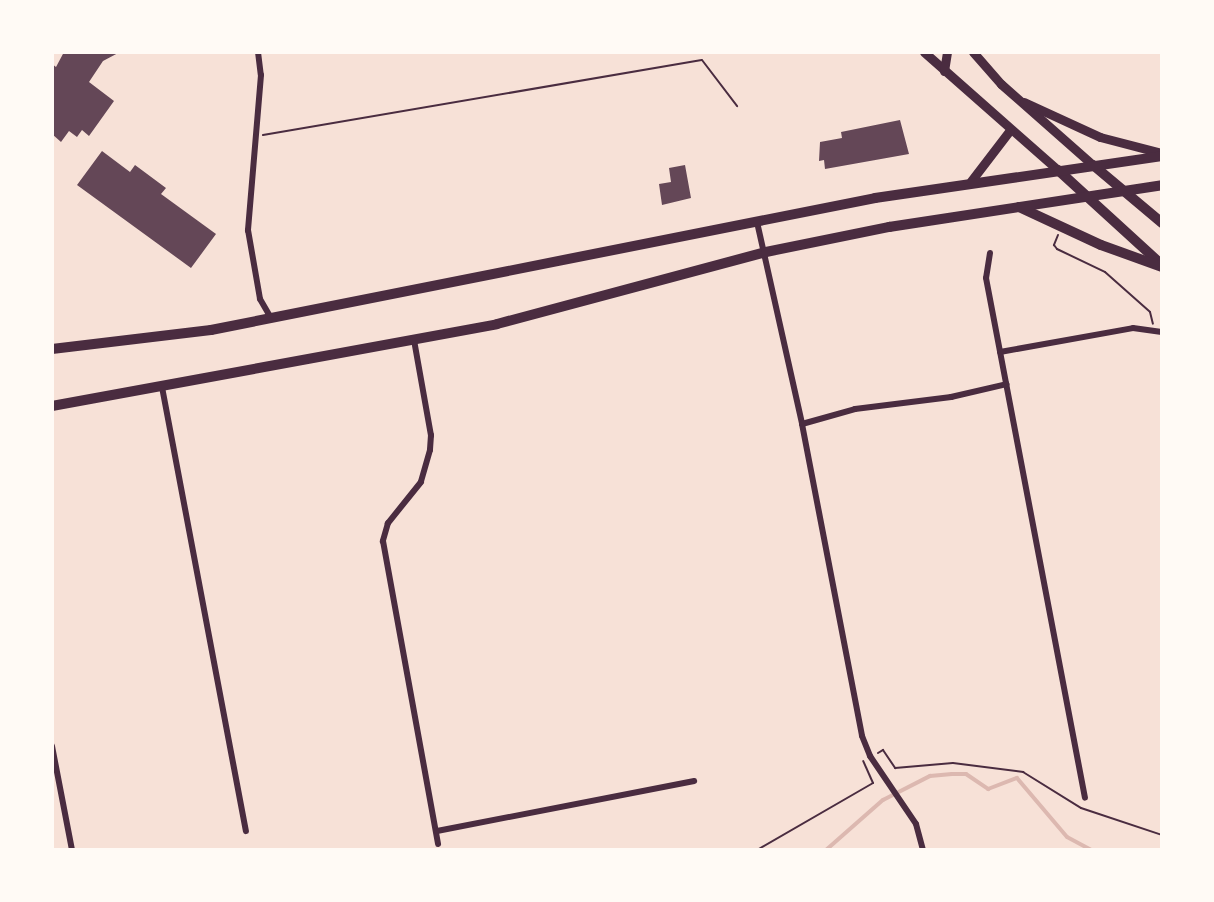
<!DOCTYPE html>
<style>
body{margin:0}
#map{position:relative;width:1214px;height:902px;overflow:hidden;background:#f7e1d7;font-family:Montserrat,sans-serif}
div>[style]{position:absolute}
.stream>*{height:4px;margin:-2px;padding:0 2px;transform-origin:2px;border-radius:2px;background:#dcb8b0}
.building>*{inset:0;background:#644757}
.path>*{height:2px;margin:-1px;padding:0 1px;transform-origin:1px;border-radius:1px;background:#4a2c40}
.minor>*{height:6px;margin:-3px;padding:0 3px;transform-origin:3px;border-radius:3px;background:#4a2c40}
.primary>*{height:9px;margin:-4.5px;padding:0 4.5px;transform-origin:4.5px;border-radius:4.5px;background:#4a2c40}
.trunk>*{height:10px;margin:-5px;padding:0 5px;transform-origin:5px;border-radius:5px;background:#4a2c40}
span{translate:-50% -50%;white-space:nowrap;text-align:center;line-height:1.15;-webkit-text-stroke:4.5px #fffaf5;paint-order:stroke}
.frame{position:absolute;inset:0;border:54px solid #fffaf5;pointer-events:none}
</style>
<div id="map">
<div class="stream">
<i style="left:826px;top:850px;width:76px;rotate:-41.3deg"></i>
<i style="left:883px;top:800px;width:53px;rotate:-27.1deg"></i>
<i style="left:930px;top:776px;width:22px;rotate:-5deg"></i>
<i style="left:952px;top:774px;width:14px"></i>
<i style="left:966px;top:774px;width:27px;rotate:34deg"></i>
<i style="left:988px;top:789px;width:31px;rotate:-21deg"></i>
<i style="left:1017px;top:778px;width:77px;rotate:49.7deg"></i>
<i style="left:1067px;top:837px;width:27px;rotate:28deg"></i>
</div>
<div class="building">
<i style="clip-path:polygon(64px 52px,120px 52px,103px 61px,89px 82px,114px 101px,89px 136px,82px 130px,77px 137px,69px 131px,61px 142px,52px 134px,52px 64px,56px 67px)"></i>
<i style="clip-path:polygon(900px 120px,909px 154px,825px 169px,824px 160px,819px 161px,820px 142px,842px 138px,841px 132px)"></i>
<i style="clip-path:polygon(102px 151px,130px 172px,135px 165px,166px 188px,161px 194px,216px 234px,191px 268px,77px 185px)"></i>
<i style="clip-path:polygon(685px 165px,691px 198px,662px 205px,659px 184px,671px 182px,669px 168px)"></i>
</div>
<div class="path">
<i style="left:263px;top:135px;width:445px;rotate:-9.7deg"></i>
<i style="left:702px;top:60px;width:58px;rotate:52.7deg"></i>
<i style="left:1058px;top:235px;width:11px;rotate:112deg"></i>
<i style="left:1054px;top:245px;width:5px;rotate:53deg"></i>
<i style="left:1057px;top:249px;width:53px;rotate:25.6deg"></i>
<i style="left:1105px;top:272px;width:60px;rotate:41.6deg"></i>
<i style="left:1150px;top:312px;width:12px;rotate:76deg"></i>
<i style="left:878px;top:753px;width:6px;rotate:-31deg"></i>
<i style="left:883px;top:750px;width:22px;rotate:56deg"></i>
<i style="left:895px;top:768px;width:58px;rotate:-4.9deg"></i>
<i style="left:953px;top:763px;width:71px;rotate:7.3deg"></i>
<i style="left:1023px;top:772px;width:68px;rotate:31.8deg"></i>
<i style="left:1081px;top:808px;width:85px;rotate:18.4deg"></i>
<i style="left:757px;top:850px;width:134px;rotate:-30deg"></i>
<i style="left:873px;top:783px;width:24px;rotate:-114deg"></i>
</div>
<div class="minor">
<i style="left:258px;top:52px;width:23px;rotate:83deg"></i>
<i style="left:261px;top:75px;width:156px;rotate:94.8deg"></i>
<i style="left:248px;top:230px;width:70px;rotate:80.1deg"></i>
<i style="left:260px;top:299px;width:22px;rotate:60deg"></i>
<i style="left:757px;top:222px;width:207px;rotate:77.4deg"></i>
<i style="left:802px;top:424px;width:318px;rotate:79.1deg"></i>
<i style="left:862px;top:736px;width:22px;rotate:68deg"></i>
<i style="left:870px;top:756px;width:82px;rotate:55.9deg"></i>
<i style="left:916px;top:824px;width:27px;rotate:75deg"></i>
<i style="left:990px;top:253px;width:25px;rotate:99deg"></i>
<i style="left:986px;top:278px;width:529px;rotate:79.22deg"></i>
<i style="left:414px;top:340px;width:97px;rotate:79.9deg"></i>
<i style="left:431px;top:435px;width:15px;rotate:94deg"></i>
<i style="left:430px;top:450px;width:33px;rotate:106deg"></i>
<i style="left:421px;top:482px;width:53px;rotate:128.8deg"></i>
<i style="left:388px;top:523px;width:19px;rotate:106deg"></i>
<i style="left:383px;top:541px;width:308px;rotate:79.7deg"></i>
<i style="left:1000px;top:352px;width:135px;rotate:-10.2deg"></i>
<i style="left:1133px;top:328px;width:29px;rotate:8deg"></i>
<i style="left:162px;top:387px;width:452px;rotate:79.3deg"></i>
<i style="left:802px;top:424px;width:55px;rotate:-15.8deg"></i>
<i style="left:855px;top:409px;width:97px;rotate:-7.1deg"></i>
<i style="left:951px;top:397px;width:57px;rotate:-13.1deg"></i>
<i style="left:52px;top:746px;width:106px;rotate:79.1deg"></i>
<i style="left:437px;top:831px;width:262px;rotate:-11deg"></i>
</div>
<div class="primary">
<i style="left:924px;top:52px;width:179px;rotate:41.4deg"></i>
<i style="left:973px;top:52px;width:43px;rotate:48.8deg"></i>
<i style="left:1001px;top:84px;width:123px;rotate:41.4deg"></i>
<i style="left:944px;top:71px;width:19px;rotate:-81deg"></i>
<i style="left:1024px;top:102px;width:84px;rotate:24.7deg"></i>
<i style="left:1100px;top:137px;width:64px;rotate:14.5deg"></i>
<i style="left:971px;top:181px;width:64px;rotate:-52.6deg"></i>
</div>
<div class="trunk">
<i style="left:1093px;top:165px;width:90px;rotate:40deg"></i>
<i style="left:1058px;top:170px;width:141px;rotate:42.4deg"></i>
<i style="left:1019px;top:207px;width:90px;rotate:24.9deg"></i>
<i style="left:1101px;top:245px;width:65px;rotate:19.8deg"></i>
<i style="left:52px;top:349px;width:160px;rotate:-6.8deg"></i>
<i style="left:211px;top:330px;width:677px;rotate:-11.24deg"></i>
<i style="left:875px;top:198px;width:290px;rotate:-8.3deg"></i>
<i style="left:52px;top:406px;width:452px;rotate:-10.4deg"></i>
<i style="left:497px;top:324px;width:278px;rotate:-15deg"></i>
<i style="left:766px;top:252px;width:126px;rotate:-11.5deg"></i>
<i style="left:889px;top:227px;width:276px;rotate:-8.7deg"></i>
</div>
<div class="frame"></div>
</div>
